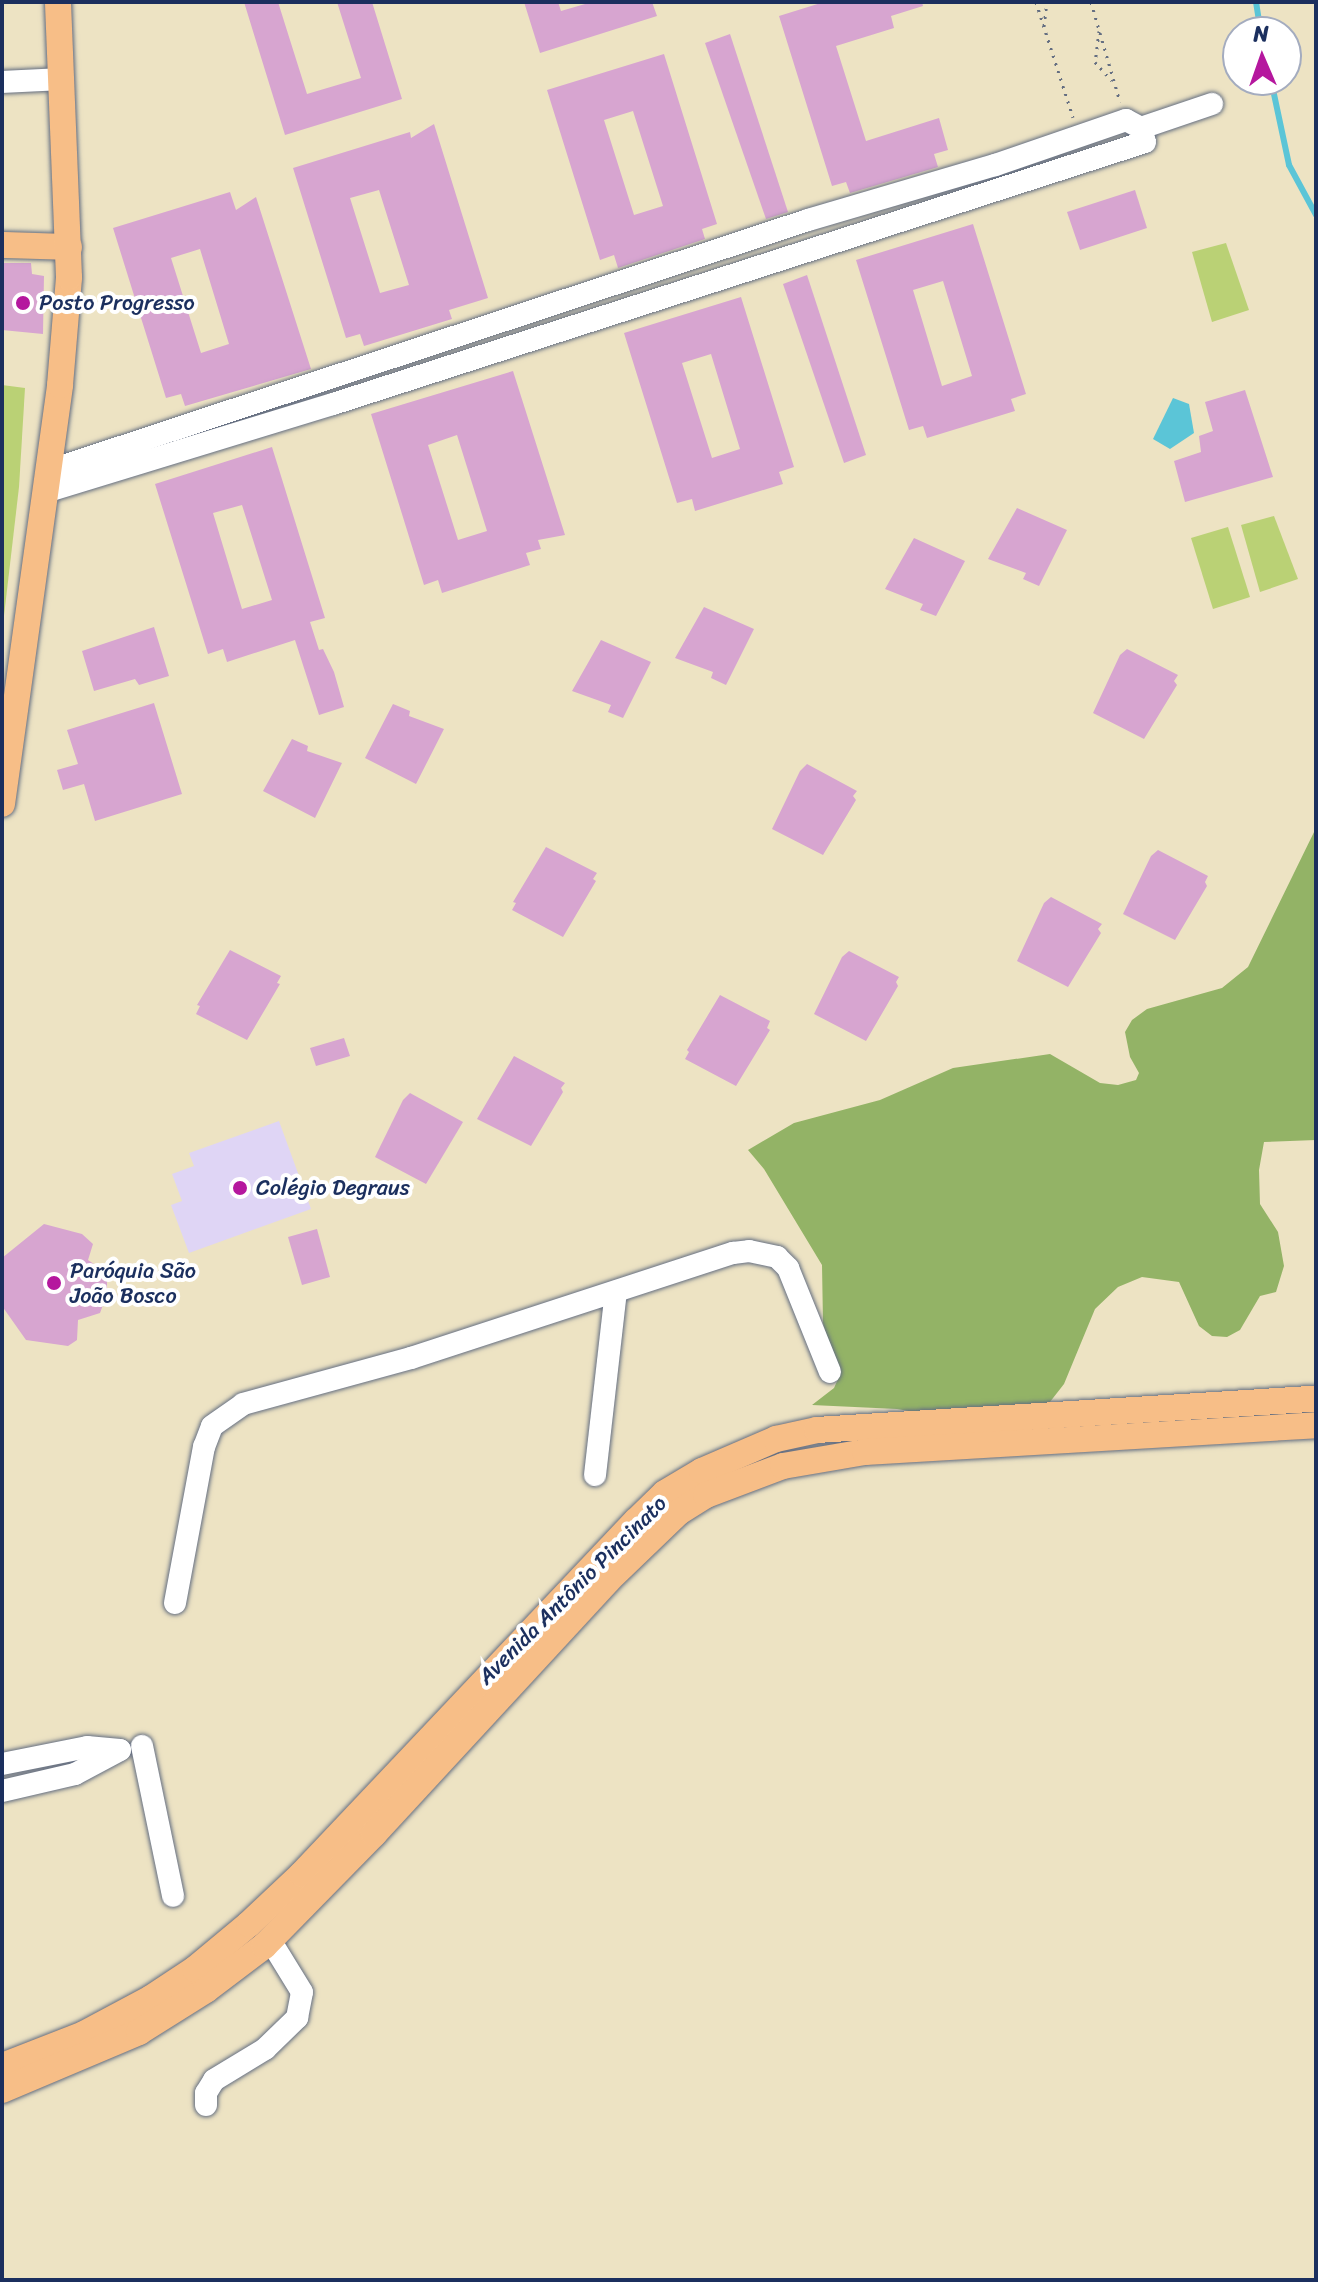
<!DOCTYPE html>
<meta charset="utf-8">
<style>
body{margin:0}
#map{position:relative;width:1318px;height:2282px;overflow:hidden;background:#ede3c3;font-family:Sriracha,sans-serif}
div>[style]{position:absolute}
.built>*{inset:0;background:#dfd5f5}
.green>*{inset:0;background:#bad175}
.forest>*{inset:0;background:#93b366}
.water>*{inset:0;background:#5bc5d7}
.stream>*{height:6px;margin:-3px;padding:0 3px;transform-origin:3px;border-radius:3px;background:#5bc5d7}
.building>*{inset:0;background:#d7a5d0}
.path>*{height:3px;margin-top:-1.5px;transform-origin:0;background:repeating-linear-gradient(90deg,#646e81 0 2px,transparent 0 8px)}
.roads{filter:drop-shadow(0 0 2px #646e81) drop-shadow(0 0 2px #646e81)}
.minor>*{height:22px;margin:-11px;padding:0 11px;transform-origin:11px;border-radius:11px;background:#fff}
.major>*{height:26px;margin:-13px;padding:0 13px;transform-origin:13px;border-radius:13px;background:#f7be87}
.dots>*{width:22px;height:22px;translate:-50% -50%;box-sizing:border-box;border:4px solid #fff;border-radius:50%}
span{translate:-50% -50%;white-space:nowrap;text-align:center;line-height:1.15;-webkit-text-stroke:8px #fff;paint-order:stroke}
.poi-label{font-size:22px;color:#1b2f5e}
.left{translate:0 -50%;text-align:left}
.street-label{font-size:22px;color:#1b2f5e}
.frame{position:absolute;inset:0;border:4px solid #1b2f5e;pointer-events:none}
.north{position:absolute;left:1222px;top:16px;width:80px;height:80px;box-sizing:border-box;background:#fff;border:2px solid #a4acbf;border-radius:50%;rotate:358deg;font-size:22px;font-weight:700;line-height:32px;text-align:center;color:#1b2f5e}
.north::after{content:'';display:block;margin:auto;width:28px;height:36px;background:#b5179e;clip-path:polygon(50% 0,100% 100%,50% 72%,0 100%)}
</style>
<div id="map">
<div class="built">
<i style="clip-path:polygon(279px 1121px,311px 1209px,189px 1253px,171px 1205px,182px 1201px,172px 1174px,194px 1166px,189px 1153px)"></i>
</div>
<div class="green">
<i style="clip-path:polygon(1226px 243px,1249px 310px,1212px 322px,1192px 252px)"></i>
<i style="clip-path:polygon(2px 385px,25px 388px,19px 487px,2px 633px)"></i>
<i style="clip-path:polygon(1274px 516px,1298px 579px,1260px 592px,1241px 525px)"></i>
<i style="clip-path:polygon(1228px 527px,1250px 597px,1213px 609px,1191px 538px)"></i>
</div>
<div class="forest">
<i style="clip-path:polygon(1316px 828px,1316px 1140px,1264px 1142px,1259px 1170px,1260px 1204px,1278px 1232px,1284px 1266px,1276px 1292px,1260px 1296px,1240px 1330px,1227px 1337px,1212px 1336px,1199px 1326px,1179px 1282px,1142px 1277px,1118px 1287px,1095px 1309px,1064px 1384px,1039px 1416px,956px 1419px,897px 1409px,812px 1405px,834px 1388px,838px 1379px,823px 1323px,822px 1265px,764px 1169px,748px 1150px,794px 1123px,880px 1100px,953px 1068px,1050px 1054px,1100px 1083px,1118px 1085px,1136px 1080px,1139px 1073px,1130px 1057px,1125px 1032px,1132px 1020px,1147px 1009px,1222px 988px,1248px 967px)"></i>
</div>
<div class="water">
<i style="clip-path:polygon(1173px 398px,1189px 404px,1194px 433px,1170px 449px,1153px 439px)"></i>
</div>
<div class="stream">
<i style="left:1256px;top:2px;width:30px;rotate:81deg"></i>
<i style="left:1271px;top:80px;width:87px;rotate:78deg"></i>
<i style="left:1289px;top:165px;width:57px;rotate:61.6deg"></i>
</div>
<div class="building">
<i style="clip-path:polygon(244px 2px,278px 2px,307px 94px,361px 78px,337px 2px,372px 2px,402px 99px,285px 135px)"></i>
<i style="clip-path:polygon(524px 2px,558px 2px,561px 11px,592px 2px,652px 2px,657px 16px,540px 53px)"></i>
<i style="clip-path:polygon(824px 2px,922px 2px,923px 6px,891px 16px,894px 28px,836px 46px,866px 141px,939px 118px,948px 150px,934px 154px,938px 167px,850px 193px,846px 182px,832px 186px,779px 16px)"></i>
<i style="clip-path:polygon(730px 34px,788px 212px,766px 219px,705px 43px)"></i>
<i style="clip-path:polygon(evenodd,664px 54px,717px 224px,702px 229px,705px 239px,618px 268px,614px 255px,600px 260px,547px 90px,664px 54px,633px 111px,663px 206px,634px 215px,604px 120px,633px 111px)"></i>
<i style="clip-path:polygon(evenodd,434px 124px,488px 298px,449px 310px,452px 319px,364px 346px,360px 334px,346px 338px,293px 168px,410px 132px,411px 138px,434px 124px,379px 190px,409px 285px,380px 293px,350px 198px,379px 190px)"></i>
<i style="clip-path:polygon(1135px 190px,1147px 228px,1080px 250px,1067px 212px)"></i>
<i style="clip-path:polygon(evenodd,230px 192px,236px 210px,256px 197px,311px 369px,185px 406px,181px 394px,166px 398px,113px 228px,230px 192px,200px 249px,229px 344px,201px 353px,171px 258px,200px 249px)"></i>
<i style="clip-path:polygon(evenodd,973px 224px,1026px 394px,1011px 399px,1015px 411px,927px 438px,923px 426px,909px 430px,856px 260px,973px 224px,943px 281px,972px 376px,942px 386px,913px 290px,943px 281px)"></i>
<i style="clip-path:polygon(2px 263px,31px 263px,32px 274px,44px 276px,43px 334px,2px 330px)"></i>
<i style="clip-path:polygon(807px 275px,866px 455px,844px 463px,783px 284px)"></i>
<i style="clip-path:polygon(evenodd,741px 297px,794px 467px,779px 472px,783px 484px,695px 511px,692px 499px,677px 503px,624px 333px,741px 297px,711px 354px,740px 449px,712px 458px,682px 363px,711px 354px)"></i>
<i style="clip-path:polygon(evenodd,513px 371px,565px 535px,538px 540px,541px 549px,526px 553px,530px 565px,442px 593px,438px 580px,424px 585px,371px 414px,513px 371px,457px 435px,487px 531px,458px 540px,428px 445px,457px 435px)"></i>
<i style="clip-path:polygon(1245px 390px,1273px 477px,1185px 502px,1174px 461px,1201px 452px,1199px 436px,1213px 431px,1205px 402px)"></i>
<i style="clip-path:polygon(evenodd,272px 447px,325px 618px,310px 622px,319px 650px,323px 649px,334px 672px,344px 707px,319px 715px,295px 640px,227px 662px,223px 649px,208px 654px,155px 484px,272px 447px,242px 505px,272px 600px,242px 609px,213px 513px,242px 505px)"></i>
<i style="clip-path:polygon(1017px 508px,1067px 530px,1039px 586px,1023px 579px,1026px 573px,988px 559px)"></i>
<i style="clip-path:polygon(914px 538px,965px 561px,936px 616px,920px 610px,923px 604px,885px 589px)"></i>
<i style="clip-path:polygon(704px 607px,754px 629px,726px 685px,711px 678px,713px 672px,675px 658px)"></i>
<i style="clip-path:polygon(154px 627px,169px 676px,139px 685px,135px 679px,94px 691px,82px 651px)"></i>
<i style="clip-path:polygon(601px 640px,651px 662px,623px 718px,608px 712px,611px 705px,572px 691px)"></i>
<i style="clip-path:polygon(1127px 649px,1178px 675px,1174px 681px,1177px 685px,1144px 739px,1093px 713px,1120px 655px)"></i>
<i style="clip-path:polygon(154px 703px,182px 794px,95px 821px,84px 784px,63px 790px,57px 770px,78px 764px,67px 730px)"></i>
<i style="clip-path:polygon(393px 704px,410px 711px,409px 716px,444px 729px,416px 784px,365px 758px)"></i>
<i style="clip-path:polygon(292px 739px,308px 746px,307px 751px,342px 763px,315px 818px,263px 791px)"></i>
<i style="clip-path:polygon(807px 764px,857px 791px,853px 796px,856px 800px,823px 855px,772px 829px,800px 771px)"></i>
<i style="clip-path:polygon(546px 847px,597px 873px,593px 879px,596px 881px,563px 937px,512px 910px,516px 903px,513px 902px)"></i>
<i style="clip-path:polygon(1158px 850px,1208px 876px,1205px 882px,1207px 886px,1175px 940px,1123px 914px,1151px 856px)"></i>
<i style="clip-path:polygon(1051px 897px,1102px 924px,1098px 929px,1101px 933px,1068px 987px,1017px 961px,1044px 903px)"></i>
<i style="clip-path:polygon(230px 950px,281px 976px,277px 983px,280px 984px,247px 1040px,196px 1014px,200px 1006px,197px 1005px)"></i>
<i style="clip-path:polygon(849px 951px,899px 977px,896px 982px,898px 986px,866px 1041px,814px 1014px,842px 957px)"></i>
<i style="clip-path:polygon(720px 995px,770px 1021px,767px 1028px,770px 1030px,736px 1086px,685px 1059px,689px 1052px,687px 1050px)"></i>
<i style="clip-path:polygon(344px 1038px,350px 1056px,316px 1066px,310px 1048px)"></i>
<i style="clip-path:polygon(514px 1056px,565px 1083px,561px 1088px,563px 1092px,531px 1146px,477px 1119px)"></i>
<i style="clip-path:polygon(410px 1093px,463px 1122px,426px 1184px,375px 1157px,403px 1100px)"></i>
<i style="clip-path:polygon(44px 1224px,82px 1234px,93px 1244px,88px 1260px,107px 1273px,107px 1294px,100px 1313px,78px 1320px,77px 1340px,68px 1346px,26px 1340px,2px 1306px,2px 1258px)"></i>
<i style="clip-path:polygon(317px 1229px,330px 1277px,302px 1285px,288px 1237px)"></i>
</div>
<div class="path">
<i style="left:1036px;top:2px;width:121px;rotate:72.2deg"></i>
<i style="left:1091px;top:2px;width:104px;rotate:73.8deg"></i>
<i style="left:1044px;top:26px;width:24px;rotate:-83deg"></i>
<i style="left:1099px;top:31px;width:31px;rotate:97deg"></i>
<i style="left:1095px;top:62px;width:25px;rotate:48deg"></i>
</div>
<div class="roads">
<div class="minor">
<i style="left:2px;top:82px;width:60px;rotate:-2.9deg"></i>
<i style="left:1141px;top:128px;width:75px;rotate:-18.7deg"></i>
<i style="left:45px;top:492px;width:301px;rotate:-17deg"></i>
<i style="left:333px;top:404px;width:853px;rotate:-17.88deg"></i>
<i style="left:1145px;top:142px;width:15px;rotate:-106deg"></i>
<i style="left:1141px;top:128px;width:17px;rotate:-152deg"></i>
<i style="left:1126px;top:120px;width:139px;rotate:161deg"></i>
<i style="left:995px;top:165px;width:195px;rotate:163.6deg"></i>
<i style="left:808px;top:220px;width:800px;rotate:161.72deg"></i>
<i style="left:595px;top:1475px;width:184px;rotate:-83.5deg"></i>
<i style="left:175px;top:1603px;width:159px;rotate:-79.5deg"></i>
<i style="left:204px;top:1447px;width:22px;rotate:-69deg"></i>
<i style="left:212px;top:1426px;width:38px;rotate:-35deg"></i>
<i style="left:243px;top:1404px;width:174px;rotate:-15.3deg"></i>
<i style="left:411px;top:1358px;width:339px;rotate:-18.1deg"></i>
<i style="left:733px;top:1253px;width:16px;rotate:-7deg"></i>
<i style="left:749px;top:1251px;width:29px;rotate:12deg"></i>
<i style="left:777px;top:1257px;width:16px;rotate:45deg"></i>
<i style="left:788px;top:1268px;width:112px;rotate:68deg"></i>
<i style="left:142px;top:1746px;width:153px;rotate:78.3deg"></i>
<i style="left:2px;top:1764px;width:87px;rotate:-11.3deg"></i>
<i style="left:87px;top:1747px;width:33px;rotate:5deg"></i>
<i style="left:2px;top:1791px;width:75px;rotate:-13.1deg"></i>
<i style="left:75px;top:1774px;width:51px;rotate:-28.1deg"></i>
<i style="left:206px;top:2105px;width:12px;rotate:-90deg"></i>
<i style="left:206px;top:2093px;width:15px;rotate:-58deg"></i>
<i style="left:214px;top:2080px;width:60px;rotate:-31.3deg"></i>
<i style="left:265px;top:2049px;width:45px;rotate:-44.1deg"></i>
<i style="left:297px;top:2018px;width:26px;rotate:-79deg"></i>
<i style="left:302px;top:1992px;width:61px;rotate:-121.6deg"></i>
</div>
<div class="major">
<i style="left:2px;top:245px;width:67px;rotate:1.7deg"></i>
<i style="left:2px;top:804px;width:423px;rotate:-82.1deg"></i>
<i style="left:60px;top:385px;width:108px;rotate:-85.2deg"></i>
<i style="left:69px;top:277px;width:275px;rotate:-92.3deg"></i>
<i style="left:2px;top:2066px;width:88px;rotate:-21.3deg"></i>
<i style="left:84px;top:2034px;width:76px;rotate:-28.2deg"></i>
<i style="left:151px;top:1998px;width:53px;rotate:-33.4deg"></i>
<i style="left:195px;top:1969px;width:70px;rotate:-39.8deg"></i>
<i style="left:249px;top:1924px;width:73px;rotate:-43.3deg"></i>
<i style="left:302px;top:1874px;width:486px;rotate:-46.6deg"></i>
<i style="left:636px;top:1521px;width:40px;rotate:-44deg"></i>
<i style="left:665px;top:1493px;width:43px;rotate:-30.7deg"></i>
<i style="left:702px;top:1471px;width:81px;rotate:-23.4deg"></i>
<i style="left:776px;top:1439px;width:42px;rotate:-12.4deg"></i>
<i style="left:817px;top:1430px;width:500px;rotate:-3.6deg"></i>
<i style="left:2px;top:2090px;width:149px;rotate:-22.9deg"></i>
<i style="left:139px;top:2032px;width:79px;rotate:-32.1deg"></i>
<i style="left:206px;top:1990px;width:73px;rotate:-37.2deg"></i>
<i style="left:264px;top:1946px;width:157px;rotate:-45.5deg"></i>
<i style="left:374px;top:1834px;width:345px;rotate:-47.3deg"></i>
<i style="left:608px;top:1580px;width:98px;rotate:-43.8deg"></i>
<i style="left:679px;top:1512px;width:32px;rotate:-32deg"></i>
<i style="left:706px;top:1495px;width:82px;rotate:-20.6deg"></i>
<i style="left:783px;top:1466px;width:83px;rotate:-9.7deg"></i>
<i style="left:865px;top:1452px;width:452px;rotate:-3.4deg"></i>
</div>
</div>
<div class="dots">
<i style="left:23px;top:303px;background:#b5179e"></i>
<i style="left:240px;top:1188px;background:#b5179e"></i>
<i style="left:54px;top:1283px;background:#b5179e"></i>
</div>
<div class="poi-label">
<span class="left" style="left:39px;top:303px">Posto Progresso</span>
<span class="left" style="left:256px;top:1188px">Colégio Degraus</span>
<span class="left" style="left:70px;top:1283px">Paróquia São<br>João Bosco</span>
</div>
<div class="street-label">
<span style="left:572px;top:1590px;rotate:-45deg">Avenida Antônio Pincinato</span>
</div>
<div class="frame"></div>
<div class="north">N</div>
</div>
